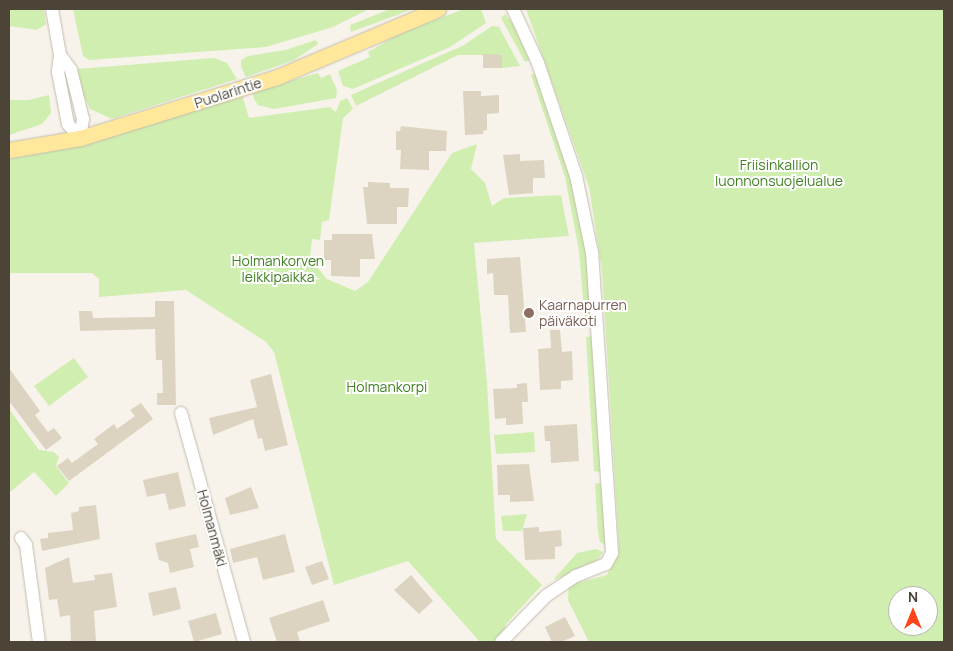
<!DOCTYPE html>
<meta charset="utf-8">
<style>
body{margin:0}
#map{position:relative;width:953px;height:651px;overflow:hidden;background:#f7f3eb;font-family:Manrope,sans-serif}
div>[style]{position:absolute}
.green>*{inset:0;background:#d0eeb0}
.building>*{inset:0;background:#ddd3c1}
.roads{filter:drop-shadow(0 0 1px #c3bcac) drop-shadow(0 0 1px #c3bcac)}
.minor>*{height:12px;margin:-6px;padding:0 6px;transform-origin:6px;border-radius:6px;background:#fff}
.major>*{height:15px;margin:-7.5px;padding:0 7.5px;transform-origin:7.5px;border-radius:7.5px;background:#ffe79b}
.dots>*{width:14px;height:14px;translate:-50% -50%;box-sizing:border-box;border:2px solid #fff;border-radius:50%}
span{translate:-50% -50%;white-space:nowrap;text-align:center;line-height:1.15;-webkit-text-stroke:4px #fff;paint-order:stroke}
.street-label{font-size:14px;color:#4c4537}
.park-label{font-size:14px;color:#418022}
.education-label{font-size:14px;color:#785e54}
.left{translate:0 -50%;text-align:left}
.frame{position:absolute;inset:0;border:10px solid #4c4537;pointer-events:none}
.north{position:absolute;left:888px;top:586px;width:50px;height:50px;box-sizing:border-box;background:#fff;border:1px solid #b7b5af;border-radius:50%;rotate:0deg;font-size:14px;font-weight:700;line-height:20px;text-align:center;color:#4c4537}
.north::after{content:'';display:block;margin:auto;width:18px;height:22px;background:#ff4519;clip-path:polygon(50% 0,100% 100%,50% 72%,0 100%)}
</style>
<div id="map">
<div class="green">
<i style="clip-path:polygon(9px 9px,44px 9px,46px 24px,37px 30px,9px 26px)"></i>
<i style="clip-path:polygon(73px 9px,369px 9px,333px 27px,266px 47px,89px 60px,83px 56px)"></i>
<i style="clip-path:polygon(390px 9px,413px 9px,351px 32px,350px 25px)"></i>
<i style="clip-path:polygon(464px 9px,481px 9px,486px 23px,450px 47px,353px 89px,343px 86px,338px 71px,370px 57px,368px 52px,399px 34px)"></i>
<i style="clip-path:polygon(evenodd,526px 9px,944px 9px,944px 642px,589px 642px,568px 600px,569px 585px,607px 575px,619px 547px,602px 270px,589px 187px,526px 9px,898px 596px,928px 596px,928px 626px,898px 626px,898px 596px)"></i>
<i style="clip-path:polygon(505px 14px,516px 27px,532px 59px,525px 62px,501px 18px)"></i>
<i style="clip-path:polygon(492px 26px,499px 27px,520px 66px,502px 68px,502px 55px,458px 55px,356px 106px,351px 95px,464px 45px)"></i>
<i style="clip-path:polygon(316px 40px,318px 44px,294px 60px,246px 77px,241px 67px,241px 60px,248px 56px,285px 50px)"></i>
<i style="clip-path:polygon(214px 58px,227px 63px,237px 79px,112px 119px,90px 109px,81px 90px,77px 69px)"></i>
<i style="clip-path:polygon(537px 72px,571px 173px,588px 253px,593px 316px,589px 322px,585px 322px,579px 251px,565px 177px,531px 75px)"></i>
<i style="clip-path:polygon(318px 73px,321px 78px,330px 74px,337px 90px,336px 98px,274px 109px,258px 105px,254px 99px,252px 92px)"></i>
<i style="clip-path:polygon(49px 95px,51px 113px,42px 124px,9px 135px,9px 100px,29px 100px)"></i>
<i style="clip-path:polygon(242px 95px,249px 118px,330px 107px,336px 112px,340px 101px,347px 98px,353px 109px,343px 118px,329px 220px,322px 222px,320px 240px,312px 239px,309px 266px,317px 267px,327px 279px,355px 291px,368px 282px,452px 153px,477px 144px,471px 169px,485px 183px,492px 206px,504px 198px,561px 195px,569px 236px,474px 243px,487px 383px,496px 539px,542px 585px,505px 625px,507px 631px,493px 642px,480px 642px,408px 561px,334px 585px,274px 352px,266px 342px,186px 290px,99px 297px,99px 279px,92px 273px,9px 273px,9px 159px,65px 149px)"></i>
<i style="clip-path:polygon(593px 336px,602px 471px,599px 472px,594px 471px,586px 337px)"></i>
<i style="clip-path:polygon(74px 358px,88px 377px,49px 406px,34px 386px)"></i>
<i style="clip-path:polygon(9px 409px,39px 450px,54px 452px,59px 457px,56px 466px,69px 483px,56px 496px,34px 472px,9px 493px)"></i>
<i style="clip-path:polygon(534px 432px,535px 452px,496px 454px,494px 435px)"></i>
<i style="clip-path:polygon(600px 483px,602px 485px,605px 545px,600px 542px,598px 533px,595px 484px)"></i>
<i style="clip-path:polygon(527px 514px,522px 531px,503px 531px,501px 516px)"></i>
<i style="clip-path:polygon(596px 549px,603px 552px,595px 564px,553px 580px,577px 553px)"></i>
</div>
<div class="building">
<i style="clip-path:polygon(483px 54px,502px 55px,502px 68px,483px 68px)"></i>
<i style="clip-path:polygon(463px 91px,481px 91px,481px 96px,499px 95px,499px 113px,487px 114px,487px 130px,483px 131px,483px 134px,465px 135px)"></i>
<i style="clip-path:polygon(401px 126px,447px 131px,446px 151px,429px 151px,429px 170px,400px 169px,401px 150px,396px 150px,396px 131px,400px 131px)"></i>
<i style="clip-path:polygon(520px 154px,520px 161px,544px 160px,545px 178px,533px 178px,533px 193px,509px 195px,503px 155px)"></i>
<i style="clip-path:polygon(368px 182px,390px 183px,390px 188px,409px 188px,408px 207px,397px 207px,397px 224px,367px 224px,363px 187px,368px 187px)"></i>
<i style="clip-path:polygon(332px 234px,372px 234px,375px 259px,360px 259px,360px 277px,331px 276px,331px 260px,324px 260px,324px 240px,332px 240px)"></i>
<i style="clip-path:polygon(520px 257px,526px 332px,510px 333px,508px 295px,494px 295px,493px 273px,487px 274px,487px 259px)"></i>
<i style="clip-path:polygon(155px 301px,174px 301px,176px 405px,157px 405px,157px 393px,163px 393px,162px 360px,156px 360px,155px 329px,80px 331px,79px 311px,92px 311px,93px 318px,155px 317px)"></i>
<i style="clip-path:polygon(550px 330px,560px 330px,562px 352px,572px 351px,573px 380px,561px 381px,561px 389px,540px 390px,538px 349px,551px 348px)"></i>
<i style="clip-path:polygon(9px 368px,40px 411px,35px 415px,48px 432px,54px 428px,62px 438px,46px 450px,9px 401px)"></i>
<i style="clip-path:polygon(271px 374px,288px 445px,265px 451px,262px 438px,258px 439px,253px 419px,213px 435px,209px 418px,257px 407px,250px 380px)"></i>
<i style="clip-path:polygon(527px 383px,528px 402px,522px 402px,523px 424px,506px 425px,506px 418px,495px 419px,493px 389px,517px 388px,517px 384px)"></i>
<i style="clip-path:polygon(141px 403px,153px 419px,69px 481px,57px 466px,68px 458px,72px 463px,98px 444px,94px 439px,114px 424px,117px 429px,135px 416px,130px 410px)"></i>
<i style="clip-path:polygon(577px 424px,579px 461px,551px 463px,550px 441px,545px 441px,544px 426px)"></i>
<i style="clip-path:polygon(529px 464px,534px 501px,510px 502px,510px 495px,498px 495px,497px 465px)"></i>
<i style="clip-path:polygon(178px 472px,186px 506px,169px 510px,165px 493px,147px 497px,143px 480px)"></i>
<i style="clip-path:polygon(251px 487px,259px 508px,230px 515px,225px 498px)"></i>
<i style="clip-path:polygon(96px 505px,100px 539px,42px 551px,40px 539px,48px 538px,48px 533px,73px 530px,71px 513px,79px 511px,79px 507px)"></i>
<i style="clip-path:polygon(539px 527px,539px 532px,561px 530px,562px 546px,555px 547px,555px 559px,525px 560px,523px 528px)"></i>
<i style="clip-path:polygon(196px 534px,199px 547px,190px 549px,194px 567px,170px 573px,168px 563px,159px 560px,155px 543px)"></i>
<i style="clip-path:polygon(285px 534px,295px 572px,263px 580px,257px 557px,233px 563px,230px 549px)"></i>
<i style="clip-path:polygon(69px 557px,73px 583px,95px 580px,94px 575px,112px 573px,117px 607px,94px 611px,96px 642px,71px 642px,70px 615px,60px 617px,57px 599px,49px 600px,45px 568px)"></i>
<i style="clip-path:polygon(322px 561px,329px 579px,312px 585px,305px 567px)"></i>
<i style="clip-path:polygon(411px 575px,433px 601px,419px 614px,394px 590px)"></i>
<i style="clip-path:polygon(176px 587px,181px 609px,153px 616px,148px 593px)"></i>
<i style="clip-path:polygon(323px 600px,330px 621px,297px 632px,300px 642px,277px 642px,269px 618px)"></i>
<i style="clip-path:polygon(216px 613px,222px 634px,194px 642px,188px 621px)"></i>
<i style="clip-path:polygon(565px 617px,575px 636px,561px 642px,552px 642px,545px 627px)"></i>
</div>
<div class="roads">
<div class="minor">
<i style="left:52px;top:9px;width:47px;rotate:80.1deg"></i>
<i style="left:60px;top:55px;width:17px;rotate:97deg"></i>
<i style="left:58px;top:72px;width:53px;rotate:79.1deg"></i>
<i style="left:68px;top:124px;width:18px;rotate:49deg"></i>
<i style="left:60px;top:55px;width:19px;rotate:54deg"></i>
<i style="left:71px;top:70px;width:50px;rotate:76.2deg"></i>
<i style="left:83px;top:119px;width:19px;rotate:99deg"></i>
<i style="left:181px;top:413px;width:238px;rotate:74.6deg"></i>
<i style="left:21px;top:538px;width:9px;rotate:54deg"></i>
<i style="left:26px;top:545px;width:98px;rotate:82.4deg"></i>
<i style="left:501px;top:642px;width:64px;rotate:-45.6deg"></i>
<i style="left:546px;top:596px;width:36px;rotate:-34deg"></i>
<i style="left:576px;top:576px;width:32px;rotate:-22deg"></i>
<i style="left:606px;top:564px;width:13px;rotate:-61deg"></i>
<i style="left:612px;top:553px;width:301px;rotate:-93.8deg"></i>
<i style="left:592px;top:253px;width:79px;rotate:-101.7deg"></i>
<i style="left:576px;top:176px;width:119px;rotate:-108.6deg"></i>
<i style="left:538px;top:63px;width:60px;rotate:-114.8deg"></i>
</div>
<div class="major">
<i style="left:9px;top:150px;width:72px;rotate:-9.6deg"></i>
<i style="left:80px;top:138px;width:206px;rotate:-17.2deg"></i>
<i style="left:277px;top:77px;width:175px;rotate:-22.9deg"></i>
</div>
</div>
<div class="dots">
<i style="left:529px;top:313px;background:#8d6e63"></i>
</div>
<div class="street-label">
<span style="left:228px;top:93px;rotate:-18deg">Puolarintie</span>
<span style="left:212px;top:528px;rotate:75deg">Holmanmäki</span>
</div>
<div class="park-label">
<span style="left:779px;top:173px">Friisinkallion<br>luonnonsuojelualue</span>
<span style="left:278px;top:269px">Holmankorven<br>leikkipaikka</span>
<span style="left:387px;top:387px">Holmankorpi</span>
</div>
<div class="education-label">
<span class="left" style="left:539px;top:313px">Kaarnapurren<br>päiväkoti</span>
</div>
<div class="frame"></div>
<div class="north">N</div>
</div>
